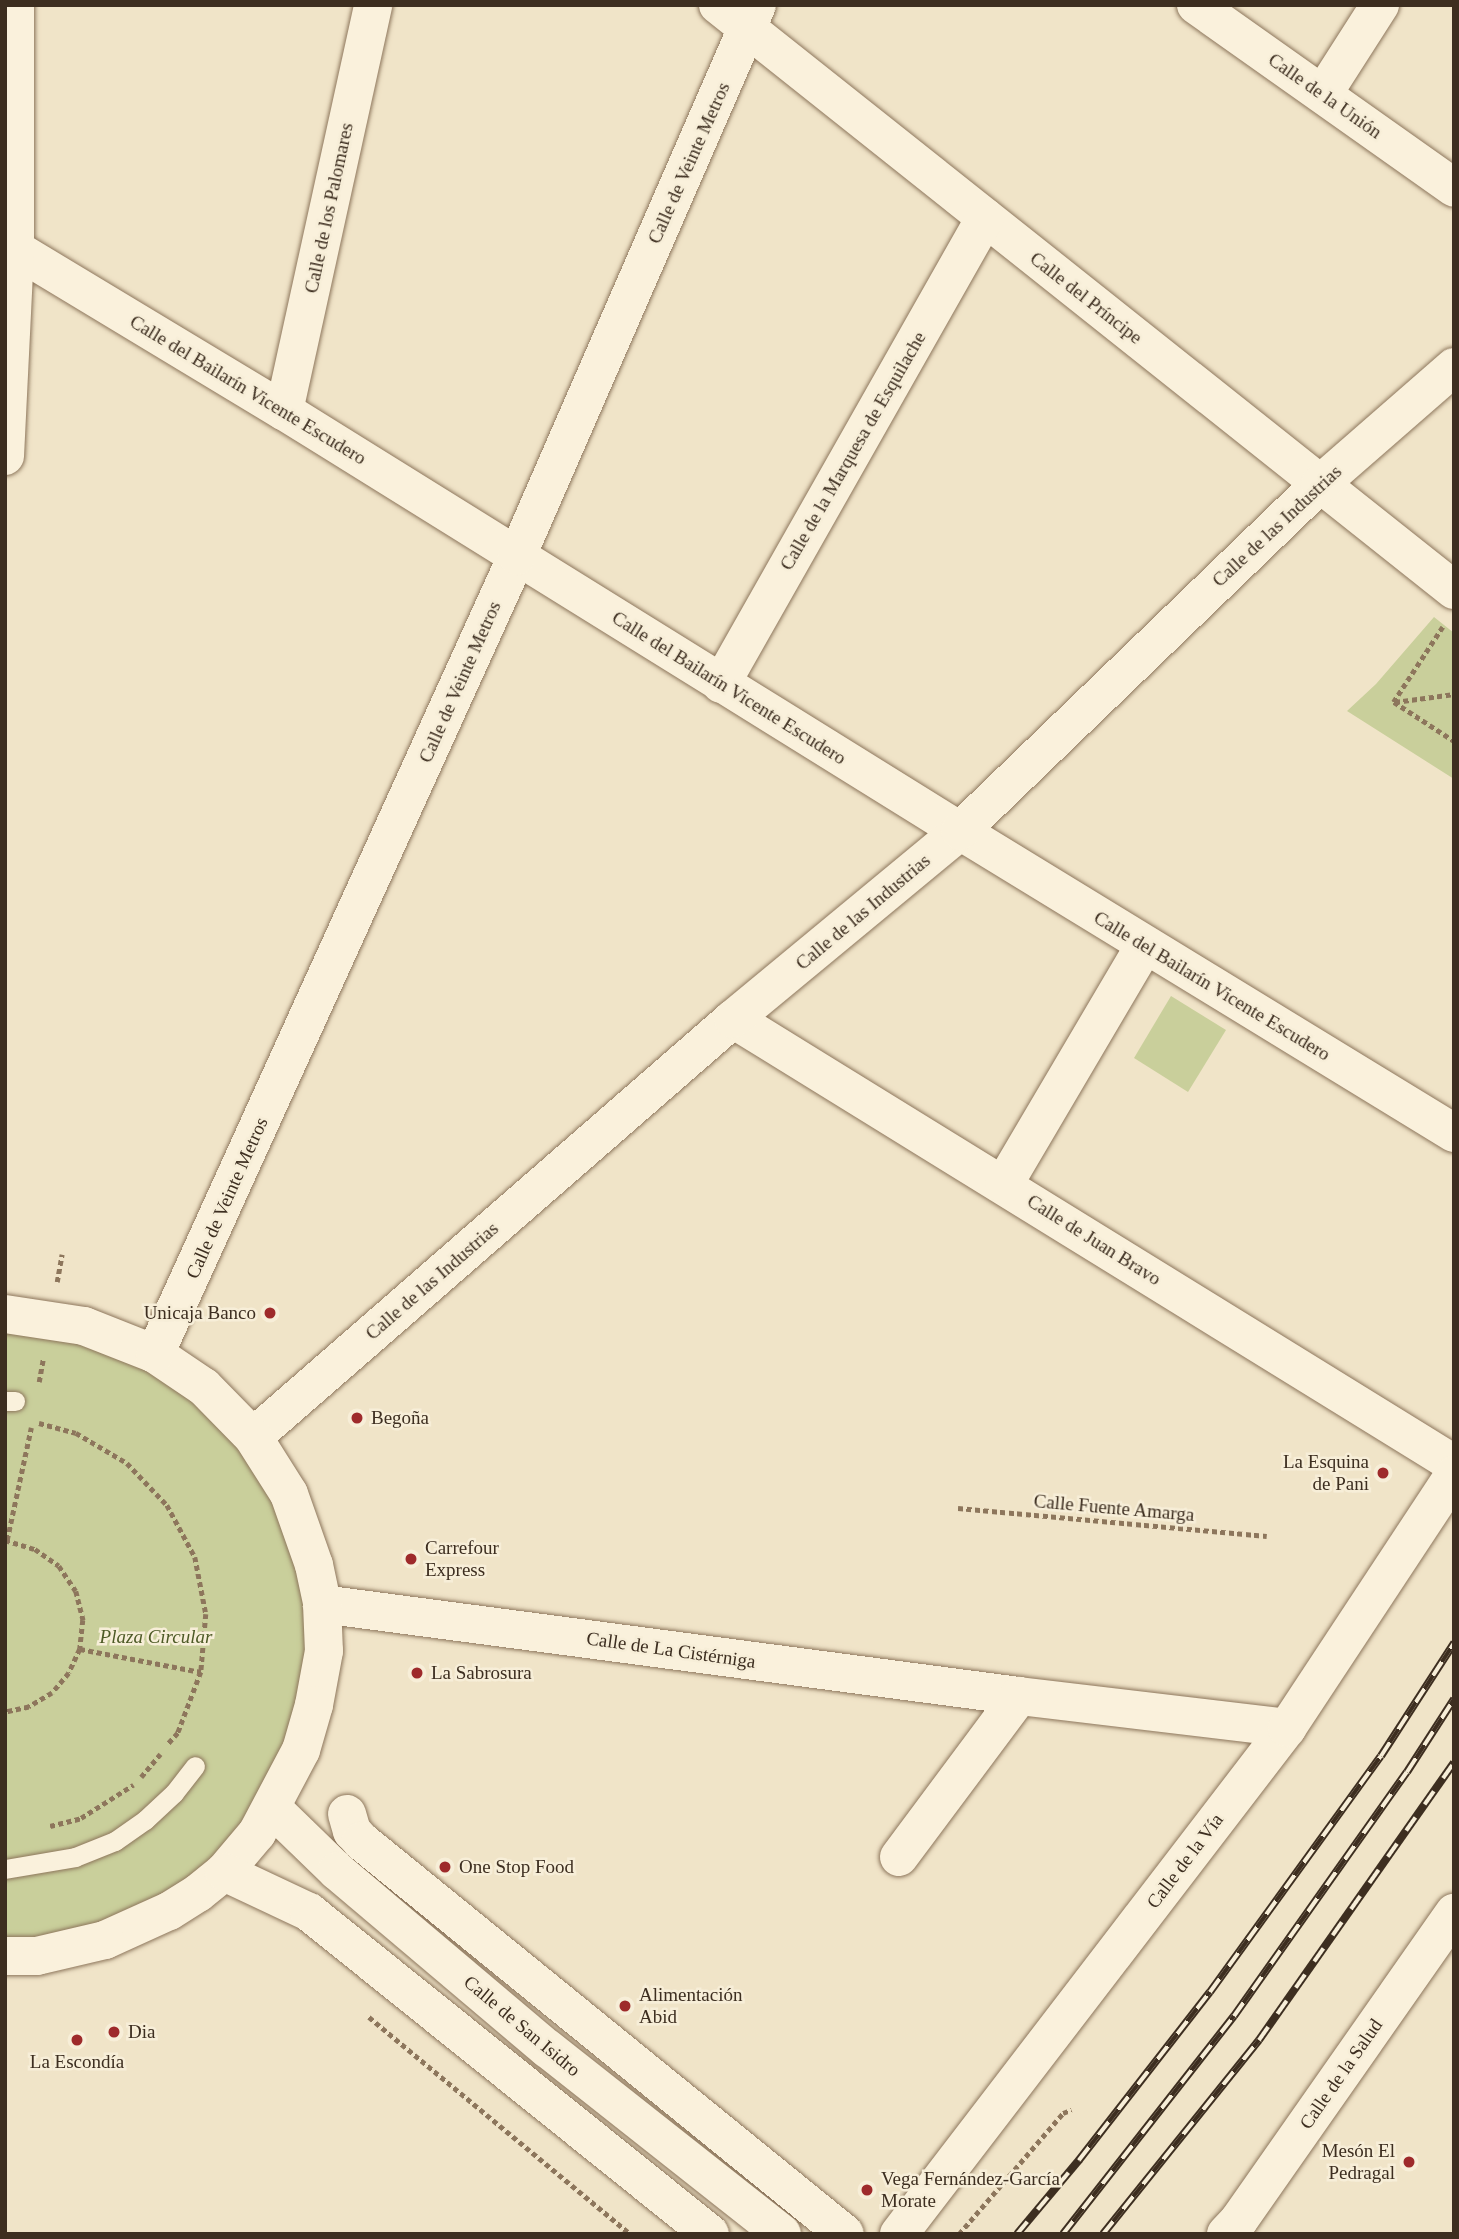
<!DOCTYPE html>
<meta charset="utf-8">
<style>
body{margin:0}
#map{position:relative;width:1459px;height:2239px;overflow:hidden;background:#f0e4c8;font-family:Georgia,serif}
div>[style]{position:absolute}
.green>*{inset:0;background:#c9cf9b}
.path>*{height:4.5px;margin-top:-2.25px;transform-origin:0;background:repeating-linear-gradient(90deg,#8d765c 0 5px,transparent 0 8.5px)}
.roads{filter:drop-shadow(0 0 2px #8d765c) drop-shadow(0 0 2px #8d765c)}
.lane>*{height:19px;margin:-9.5px;padding:0 9.5px;transform-origin:9.5px;border-radius:9.5px;background:#faf1dc}
.street>*{height:38px;margin:-19px;padding:0 19px;transform-origin:19px;border-radius:19px;background:#faf1dc}
.secondary>*{height:38px;margin:-19px;padding:0 19px;transform-origin:19px;border-radius:19px;background:#faf1dc}
.rail>*{height:8px;margin-top:-4px;transform-origin:0;background:repeating-linear-gradient(90deg,#f7eed8 0 16px,#3d2e20 0 32px);box-sizing:border-box;border-block:2px solid #3d2e20}
.dots>*{width:19px;height:19px;translate:-50% -50%;box-sizing:border-box;border:4px solid #f7eed8;border-radius:50%}
span{translate:-50% -50%;white-space:nowrap;text-align:center;line-height:1.15;-webkit-text-stroke:5px #f7eed8;paint-order:stroke}
.street-label{font-size:19px;color:#3d2e20}
.poi-label{font-size:19px;color:#3d2e20}
.right{translate:-100% -50%;text-align:right}
.left{translate:0 -50%;text-align:left}
.park-label{font-size:19px;color:#4d5a26;font-style:italic}
.frame{position:absolute;inset:0;border:7px solid #3d2e20;pointer-events:none}
</style>
<div id="map">
<div class="green">
<i style="clip-path:polygon(1434px 617px,1454px 633px,1454px 779px,1347px 711px,1376px 684px)"></i>
<i style="clip-path:polygon(1171px 996px,1226px 1030px,1188px 1092px,1134px 1058px)"></i>
<i style="clip-path:polygon(5px 1332px,93px 1344px,147px 1368px,194px 1399px,241px 1446px,275px 1500px,300px 1568px,308px 1633px,300px 1702px,288px 1745px,254px 1810px,212px 1859px,170px 1892px,101px 1927px,5px 1942px)"></i>
</div>
<div class="path">
<i style="left:1443px;top:627px;width:90px;rotate:123.2deg"></i>
<i style="left:1394px;top:702px;width:72px;rotate:33deg"></i>
<i style="left:1395px;top:702px;width:60px;rotate:-7.7deg"></i>
<i style="left:57px;top:1282px;width:28px;rotate:-80deg"></i>
<i style="left:39px;top:1382px;width:23px;rotate:-80deg"></i>
<i style="left:39px;top:1423px;width:38px;rotate:15deg"></i>
<i style="left:76px;top:1433px;width:59px;rotate:30.5deg"></i>
<i style="left:127px;top:1463px;width:58px;rotate:46.4deg"></i>
<i style="left:167px;top:1505px;width:59px;rotate:61.7deg"></i>
<i style="left:195px;top:1557px;width:58px;rotate:79.1deg"></i>
<i style="left:206px;top:1614px;width:58px;rotate:94.9deg"></i>
<i style="left:201px;top:1672px;width:65px;rotate:110.7deg"></i>
<i style="left:178px;top:1733px;width:15px;rotate:132deg"></i>
<i style="left:958px;top:1508px;width:310px;rotate:5.2deg"></i>
<i style="left:5px;top:1540px;width:31px;rotate:17deg"></i>
<i style="left:35px;top:1549px;width:29px;rotate:35deg"></i>
<i style="left:59px;top:1566px;width:30px;rotate:56deg"></i>
<i style="left:76px;top:1591px;width:30px;rotate:76deg"></i>
<i style="left:83px;top:1620px;width:29px;rotate:96deg"></i>
<i style="left:80px;top:1649px;width:26px;rotate:115deg"></i>
<i style="left:69px;top:1673px;width:26px;rotate:130deg"></i>
<i style="left:52px;top:1693px;width:27px;rotate:149deg"></i>
<i style="left:29px;top:1707px;width:25px;rotate:168deg"></i>
<i style="left:7px;top:1540px;width:115px;rotate:-77.9deg"></i>
<i style="left:80px;top:1649px;width:123px;rotate:10.8deg"></i>
<i style="left:141px;top:1777px;width:30px;rotate:-50deg"></i>
<i style="left:50px;top:1826px;width:32px;rotate:-14deg"></i>
<i style="left:81px;top:1818px;width:62px;rotate:-32.4deg"></i>
<i style="left:369px;top:2017px;width:339px;rotate:39.7deg"></i>
<i style="left:959px;top:2234px;width:160px;rotate:-49.3deg"></i>
<i style="left:1063px;top:2113px;width:9px;rotate:-21deg"></i>
</div>
<div class="roads">
<div class="lane">
<i style="left:5px;top:1401px;width:10px"></i>
<i style="left:5px;top:1869px;width:71px;rotate:-9.7deg"></i>
<i style="left:75px;top:1857px;width:43px;rotate:-21.8deg"></i>
<i style="left:115px;top:1841px;width:37px;rotate:-35deg"></i>
<i style="left:145px;top:1820px;width:40px;rotate:-43deg"></i>
<i style="left:174px;top:1793px;width:34px;rotate:-52deg"></i>
</div>
<div class="street">
<i style="left:718px;top:5px;width:940px;rotate:38.48deg"></i>
<i style="left:1196px;top:5px;width:316px;rotate:35.3deg"></i>
<i style="left:1323px;top:94px;width:106px;rotate:-57.4deg"></i>
<i style="left:5px;top:243px;width:326px;rotate:31.1deg"></i>
<i style="left:284px;top:411px;width:796px;rotate:31.85deg"></i>
<i style="left:960px;top:831px;width:579px;rotate:31.44deg"></i>
<i style="left:284px;top:411px;width:416px;rotate:-77.6deg"></i>
<i style="left:5px;top:456px;width:207px;rotate:-87.2deg"></i>
<i style="left:15px;top:249px;width:244px;rotate:-90deg"></i>
<i style="left:721px;top:684px;width:536px;rotate:-60.47deg"></i>
<i style="left:733px;top:1019px;width:847px;rotate:31.68deg"></i>
<i style="left:1004px;top:1184px;width:277px;rotate:-59.5deg"></i>
<i style="left:253px;top:1437px;width:636px;rotate:-41.05deg"></i>
<i style="left:733px;top:1019px;width:295px;rotate:-39.6deg"></i>
<i style="left:960px;top:831px;width:500px;rotate:-43.95deg"></i>
<i style="left:1320px;top:484px;width:178px;rotate:-41.1deg"></i>
<i style="left:322px;top:1604px;width:703px;rotate:7.52deg"></i>
<i style="left:1019px;top:1696px;width:270px;rotate:6.8deg"></i>
<i style="left:347px;top:1814px;width:18px;rotate:74deg"></i>
<i style="left:352px;top:1831px;width:13px;rotate:48deg"></i>
<i style="left:361px;top:1841px;width:623px;rotate:39.08deg"></i>
<i style="left:899px;top:1857px;width:201px;rotate:-53.3deg"></i>
<i style="left:899px;top:2234px;width:638px;rotate:-52.52deg"></i>
<i style="left:1287px;top:1728px;width:303px;rotate:-56.6deg"></i>
<i style="left:1226px;top:2234px;width:19px;rotate:-47deg"></i>
<i style="left:1239px;top:2220px;width:375px;rotate:-55deg"></i>
</div>
<div class="secondary">
<i style="left:5px;top:1314px;width:80px;rotate:8.6deg"></i>
<i style="left:84px;top:1326px;width:76px;rotate:21.5deg"></i>
<i style="left:155px;top:1354px;width:59px;rotate:34deg"></i>
<i style="left:204px;top:1387px;width:70px;rotate:45.6deg"></i>
<i style="left:253px;top:1437px;width:67px;rotate:57.7deg"></i>
<i style="left:289px;top:1494px;width:75px;rotate:70.6deg"></i>
<i style="left:314px;top:1565px;width:40px;rotate:78deg"></i>
<i style="left:322px;top:1604px;width:47px;rotate:87.6deg"></i>
<i style="left:324px;top:1651px;width:55px;rotate:100.5deg"></i>
<i style="left:314px;top:1705px;width:47px;rotate:106.1deg"></i>
<i style="left:301px;top:1750px;width:94px;rotate:117.9deg"></i>
<i style="left:257px;top:1833px;width:51px;rotate:130.2deg"></i>
<i style="left:224px;top:1872px;width:33px;rotate:141deg"></i>
<i style="left:198px;top:1893px;width:34px;rotate:148deg"></i>
<i style="left:169px;top:1911px;width:70px;rotate:155.6deg"></i>
<i style="left:105px;top:1940px;width:70px;rotate:166.8deg"></i>
<i style="left:37px;top:1956px;width:32px;rotate:180deg"></i>
<i style="left:155px;top:1354px;width:876px;rotate:-65.6deg"></i>
<i style="left:517px;top:556px;width:601px;rotate:-66.46deg"></i>
<i style="left:272px;top:1808px;width:91px;rotate:44.1deg"></i>
<i style="left:337px;top:1871px;width:276px;rotate:40.2deg"></i>
<i style="left:548px;top:2049px;width:298px;rotate:38.3deg"></i>
<i style="left:224px;top:1872px;width:94px;rotate:25.2deg"></i>
<i style="left:309px;top:1912px;width:514px;rotate:38.76deg"></i>
</div>
</div>
<div class="rail">
<i style="left:1017px;top:2234px;width:97px;rotate:-50deg"></i>
<i style="left:1079px;top:2160px;width:213px;rotate:-52.1deg"></i>
<i style="left:1210px;top:1992px;width:291px;rotate:-54.1deg"></i>
<i style="left:1381px;top:1756px;width:135px;rotate:-57.1deg"></i>
<i style="left:1063px;top:2234px;width:277px;rotate:-51.9deg"></i>
<i style="left:1234px;top:2016px;width:299px;rotate:-54.7deg"></i>
<i style="left:1407px;top:1772px;width:87px;rotate:-57.2deg"></i>
<i style="left:1103px;top:2234px;width:249px;rotate:-51.2deg"></i>
<i style="left:1259px;top:2040px;width:339px;rotate:-54.9deg"></i>
</div>
<div class="dots">
<i style="left:270px;top:1313px;background:#9e2a2b"></i>
<i style="left:357px;top:1418px;background:#9e2a2b"></i>
<i style="left:1383px;top:1473px;background:#9e2a2b"></i>
<i style="left:411px;top:1559px;background:#9e2a2b"></i>
<i style="left:417px;top:1673px;background:#9e2a2b"></i>
<i style="left:445px;top:1867px;background:#9e2a2b"></i>
<i style="left:625px;top:2006px;background:#9e2a2b"></i>
<i style="left:114px;top:2032px;background:#9e2a2b"></i>
<i style="left:77px;top:2040px;background:#9e2a2b"></i>
<i style="left:1409px;top:2162px;background:#9e2a2b"></i>
<i style="left:867px;top:2190px;background:#9e2a2b"></i>
</div>
<div class="street-label">
<span style="left:1325px;top:96px;rotate:35deg">Calle de la Unión</span>
<span style="left:689px;top:163px;rotate:-66deg">Calle de Veinte Metros</span>
<span style="left:329px;top:208px;rotate:-78deg">Calle de los Palomares</span>
<span style="left:1086px;top:298px;rotate:38deg">Calle del Príncipe</span>
<span style="left:248px;top:390px;rotate:31deg">Calle del Bailarín Vicente Escudero</span>
<span style="left:853px;top:451px;rotate:-60deg">Calle de la Marquesa de Esquilache</span>
<span style="left:1277px;top:526px;rotate:-43deg">Calle de las Industrias</span>
<span style="left:460px;top:682px;rotate:-66deg">Calle de Veinte Metros</span>
<span style="left:729px;top:688px;rotate:32deg">Calle del Bailarín Vicente Escudero</span>
<span style="left:863px;top:912px;rotate:-40deg">Calle de las Industrias</span>
<span style="left:1212px;top:986px;rotate:31deg">Calle del Bailarín Vicente Escudero</span>
<span style="left:227px;top:1198px;rotate:-66deg">Calle de Veinte Metros</span>
<span style="left:1094px;top:1240px;rotate:32deg">Calle de Juan Bravo</span>
<span style="left:432px;top:1281px;rotate:-41deg">Calle de las Industrias</span>
<span style="left:1114px;top:1508px;rotate:5deg">Calle Fuente Amarga</span>
<span style="left:671px;top:1650px;rotate:8deg">Calle de La Cistérniga</span>
<span style="left:1185px;top:1861px;rotate:-53deg">Calle de la Vía</span>
<span style="left:522px;top:2026px;rotate:40deg">Calle de San Isidro</span>
<span style="left:1341px;top:2074px;rotate:-55deg">Calle de la Salud</span>
</div>
<div class="poi-label">
<span class="right" style="left:256px;top:1313px">Unicaja Banco</span>
<span class="left" style="left:371px;top:1418px">Begoña</span>
<span class="right" style="left:1369px;top:1473px">La Esquina<br>de Pani</span>
<span class="left" style="left:425px;top:1559px">Carrefour<br>Express</span>
<span class="left" style="left:431px;top:1673px">La Sabrosura</span>
<span class="left" style="left:459px;top:1867px">One Stop Food</span>
<span class="left" style="left:639px;top:2006px">Alimentación<br>Abid</span>
<span class="left" style="left:128px;top:2032px">Dia</span>
<span style="left:77px;top:2062px">La Escondía</span>
<span class="right" style="left:1395px;top:2162px">Mesón El<br>Pedragal</span>
<span class="left" style="left:881px;top:2190px">Vega Fernández-García<br>Morate</span>
</div>
<div class="park-label">
<span style="left:156px;top:1637px">Plaza Circular</span>
</div>
<div class="frame"></div>
</div>
